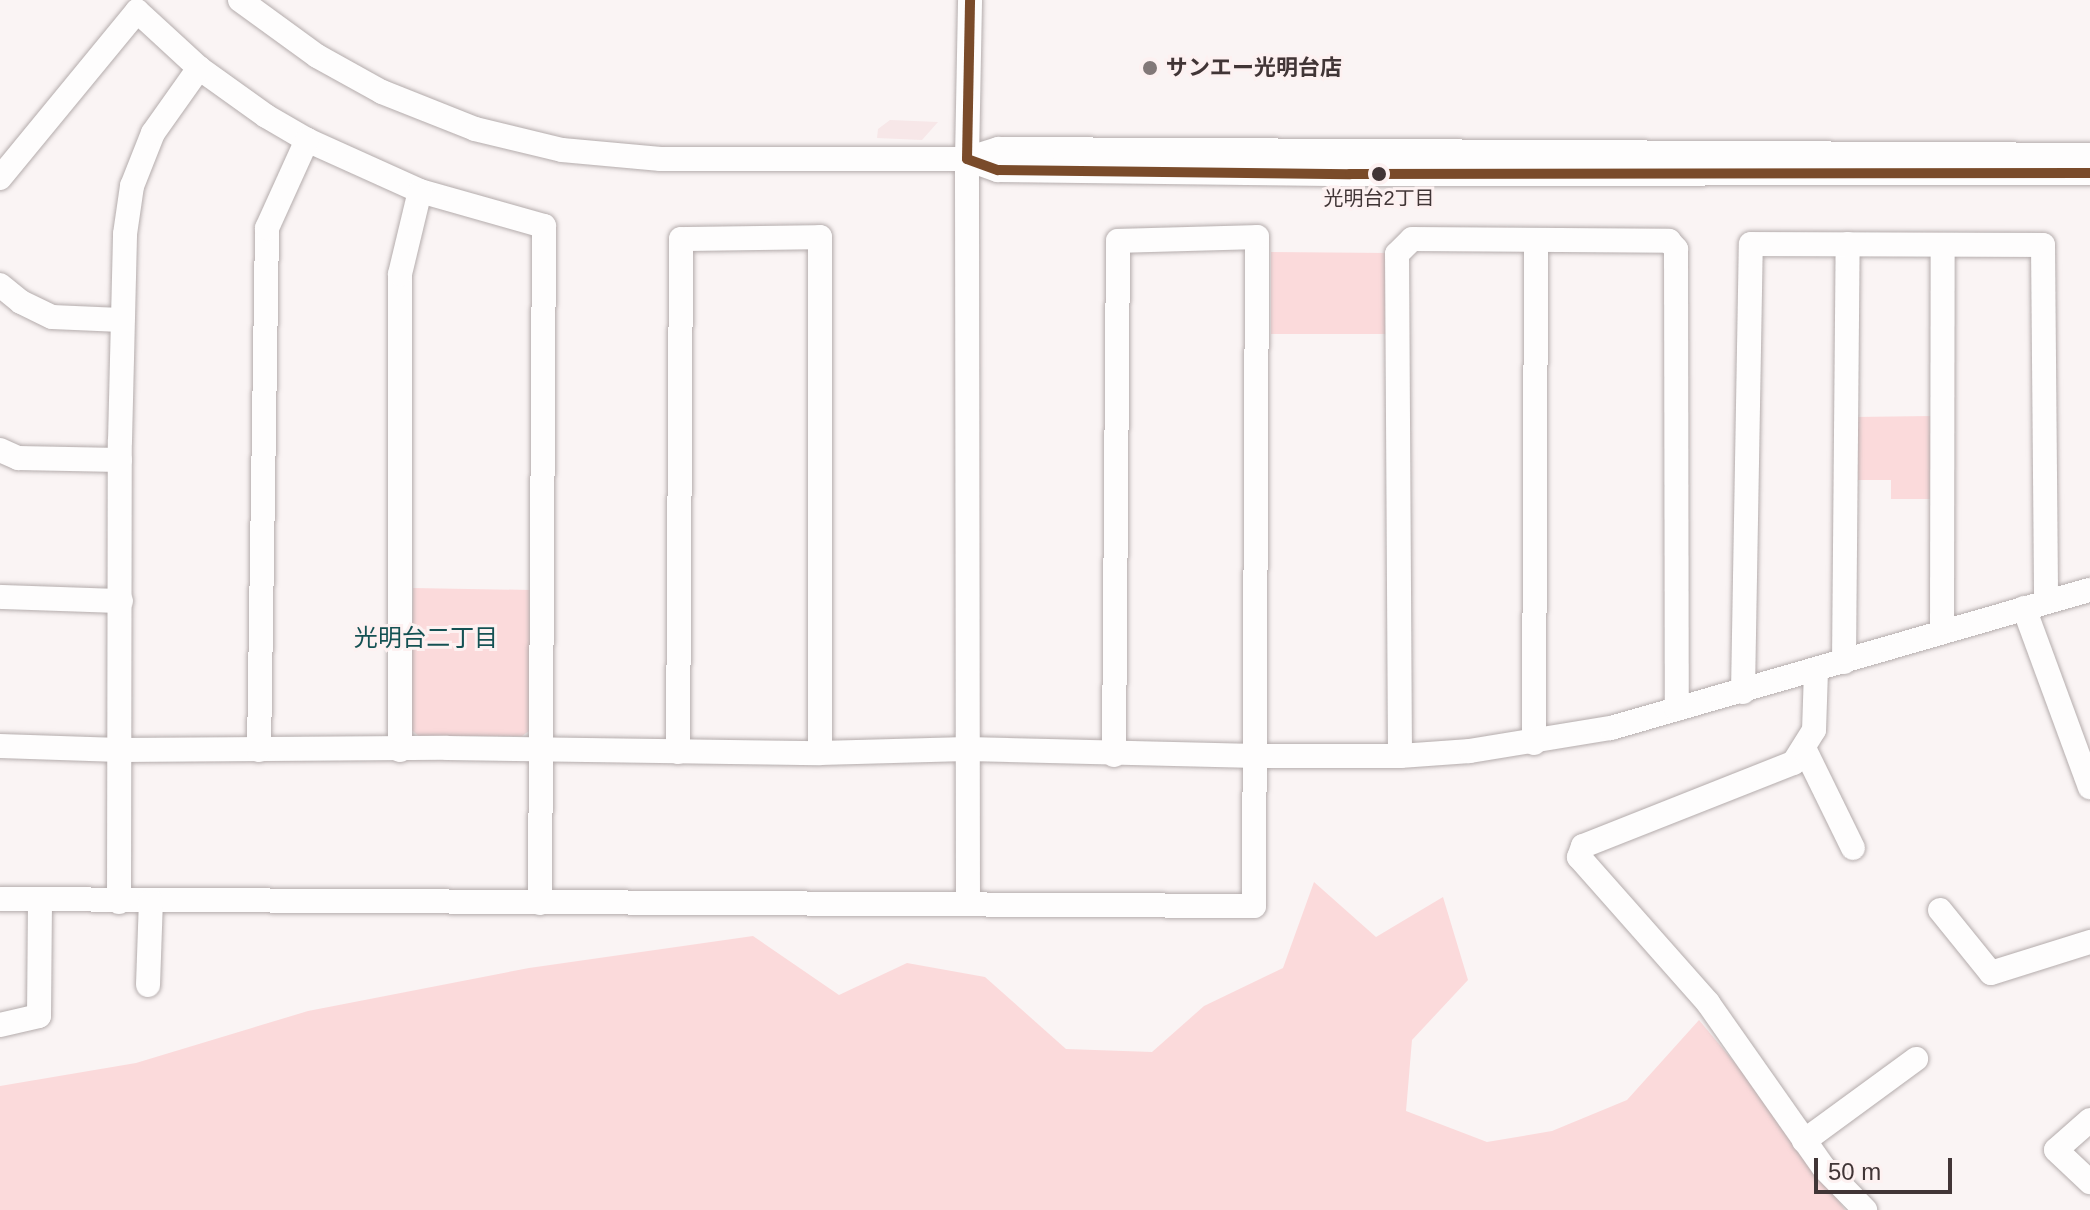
<!DOCTYPE html>
<meta charset="utf-8">
<style>
body{margin:0}
#map{position:relative;width:2090px;height:1210px;overflow:hidden;background:#faf4f4;font-family:Helvetica,"Noto Sans JP",sans-serif}
div>[style]{position:absolute}
.built>*{inset:0;background:#f7e7e8}
.green>*{inset:0;background:#fbdadb}
.roads{filter:drop-shadow(0 0 2px #b4acac) drop-shadow(0 0 2px #b4acac)}
.minor>*{height:24px;margin:-12px;padding:0 12px;transform-origin:12px;border-radius:12px;background:#fefdfd}
.bus-1>*{height:10px;margin:-5px;padding:0 5px;transform-origin:5px;border-radius:5px;background:#7a4b2a}
.dots>*{width:22px;height:22px;translate:-50% -50%;box-sizing:border-box;border:4px solid #fdf1f1;border-radius:50%}
span{translate:-50% -50%;white-space:nowrap;text-align:center;line-height:1.15;-webkit-text-stroke:6px #fdf1f1;paint-order:stroke}
.bus-label{font-size:20px;color:#413536}
.poi-label{font-size:22px;color:#413536;font-weight:700}
.left{translate:0 -50%;text-align:left}
.neighbourhood-label{font-size:24px;color:#145153}
.scale{position:absolute;left:1814px;top:1158px;width:138px;height:36px;box-sizing:border-box;border:4px solid #413536;border-top:0;padding-left:10px;font-size:24px;line-height:28px;white-space:nowrap;color:#413536;-webkit-text-stroke:6px #fdf1f1;paint-order:stroke}
</style>
<div id="map">
<div class="built">
<i style="clip-path:polygon(890px 120px,938px 122px,922px 140px,877px 138px,878px 129px)"></i>
</div>
<div class="green">
<i style="clip-path:polygon(1271px 252px,1389px 253px,1388px 334px,1271px 334px)"></i>
<i style="clip-path:polygon(1931px 416px,1931px 499px,1891px 499px,1891px 480px,1855px 480px,1855px 417px)"></i>
<i style="clip-path:polygon(413px 588px,531px 590px,529px 731px,522px 736px,419px 736px,410px 729px)"></i>
<i style="clip-path:polygon(1314px 882px,1376px 937px,1443px 897px,1468px 980px,1412px 1040px,1406px 1111px,1487px 1142px,1552px 1131px,1627px 1100px,1699px 1020px,1779px 1116px,1845px 1210px,0 1210px,0 1086px,136px 1063px,308px 1011px,529px 968px,753px 936px,839px 995px,907px 963px,985px 977px,1066px 1049px,1152px 1052px,1204px 1006px,1283px 968px)"></i>
</div>
<div class="roads">
<div class="minor">
<i style="left:240px;top:0;width:95px;rotate:36deg"></i>
<i style="left:317px;top:56px;width:74px;rotate:29deg"></i>
<i style="left:382px;top:92px;width:100px;rotate:21.7deg"></i>
<i style="left:475px;top:129px;width:89px;rotate:13.6deg"></i>
<i style="left:562px;top:150px;width:99px;rotate:5.2deg"></i>
<i style="left:661px;top:159px;width:306px"></i>
<i style="left:967px;top:159px;width:33px;rotate:-18deg"></i>
<i style="left:998px;top:149px;width:1092px;rotate:0.31deg"></i>
<i style="left:967px;top:159px;width:33px;rotate:20deg"></i>
<i style="left:998px;top:170px;width:352px;rotate:0.7deg"></i>
<i style="left:1350px;top:174px;width:740px;rotate:-0.08deg"></i>
<i style="left:0;top:178px;width:216px;rotate:-50.6deg"></i>
<i style="left:137px;top:11px;width:84px;rotate:42.6deg"></i>
<i style="left:199px;top:68px;width:82px;rotate:35.6deg"></i>
<i style="left:266px;top:116px;width:48px;rotate:30.3deg"></i>
<i style="left:307px;top:140px;width:124px;rotate:24.3deg"></i>
<i style="left:420px;top:191px;width:129px;rotate:15.8deg"></i>
<i style="left:544px;top:226px;width:677px;rotate:90.34deg"></i>
<i style="left:0;top:285px;width:27px;rotate:39deg"></i>
<i style="left:21px;top:302px;width:34px;rotate:26deg"></i>
<i style="left:52px;top:317px;width:69px;rotate:2.5deg"></i>
<i style="left:0;top:450px;width:20px;rotate:24deg"></i>
<i style="left:18px;top:458px;width:102px;rotate:1.1deg"></i>
<i style="left:0;top:597px;width:121px;rotate:1.9deg"></i>
<i style="left:2024px;top:608px;width:191px;rotate:69.8deg"></i>
<i style="left:1942px;top:632px;width:386px;rotate:-89.9deg"></i>
<i style="left:1844px;top:662px;width:418px;rotate:-89.5deg"></i>
<i style="left:1816px;top:671px;width:59px;rotate:91.9deg"></i>
<i style="left:1814px;top:730px;width:39px;rotate:122deg"></i>
<i style="left:1793px;top:763px;width:226px;rotate:158.4deg"></i>
<i style="left:1583px;top:846px;width:12px;rotate:110deg"></i>
<i style="left:1579px;top:857px;width:195px;rotate:48.5deg"></i>
<i style="left:1708px;top:1003px;width:202px;rotate:54.9deg"></i>
<i style="left:1824px;top:1168px;width:59px;rotate:45.7deg"></i>
<i style="left:1743px;top:692px;width:448px;rotate:-89deg"></i>
<i style="left:1751px;top:244px;width:292px;rotate:0.2deg"></i>
<i style="left:2043px;top:245px;width:355px;rotate:89.5deg"></i>
<i style="left:1534px;top:743px;width:500px;rotate:-89.77deg"></i>
<i style="left:0;top:746px;width:120px;rotate:1.9deg"></i>
<i style="left:120px;top:750px;width:327px;rotate:-0.4deg"></i>
<i style="left:447px;top:748px;width:373px;rotate:0.8deg"></i>
<i style="left:820px;top:753px;width:147px;rotate:-1.6deg"></i>
<i style="left:967px;top:749px;width:290px;rotate:1.4deg"></i>
<i style="left:1257px;top:756px;width:143px"></i>
<i style="left:1400px;top:756px;width:70px;rotate:-4.1deg"></i>
<i style="left:1470px;top:751px;width:143px;rotate:-9.3deg"></i>
<i style="left:1611px;top:728px;width:498px;rotate:-16.1deg"></i>
<i style="left:259px;top:750px;width:522px;rotate:-89.12deg"></i>
<i style="left:267px;top:228px;width:97px;rotate:-65.6deg"></i>
<i style="left:400px;top:750px;width:476px;rotate:-90deg"></i>
<i style="left:400px;top:274px;width:85px;rotate:-76.5deg"></i>
<i style="left:1805px;top:750px;width:109px;rotate:63.9deg"></i>
<i style="left:678px;top:752px;width:513px;rotate:-89.66deg"></i>
<i style="left:681px;top:239px;width:139px;rotate:-0.8deg"></i>
<i style="left:820px;top:237px;width:516px;rotate:90deg"></i>
<i style="left:1400px;top:756px;width:502px;rotate:-90.34deg"></i>
<i style="left:1397px;top:254px;width:21px;rotate:-45deg"></i>
<i style="left:1412px;top:239px;width:257px;rotate:0.4deg"></i>
<i style="left:1669px;top:241px;width:11px;rotate:49deg"></i>
<i style="left:1676px;top:249px;width:460px;rotate:89.9deg"></i>
<i style="left:0;top:899px;width:1254px;rotate:0.32deg"></i>
<i style="left:1254px;top:906px;width:669px;rotate:-89.74deg"></i>
<i style="left:1257px;top:237px;width:139px;rotate:178.4deg"></i>
<i style="left:1118px;top:241px;width:514px;rotate:90.45deg"></i>
<i style="left:119px;top:902px;width:461px;rotate:-89.9deg"></i>
<i style="left:120px;top:441px;width:207px;rotate:-88.6deg"></i>
<i style="left:125px;top:234px;width:49px;rotate:-81.7deg"></i>
<i style="left:132px;top:186px;width:57px;rotate:-68.4deg"></i>
<i style="left:153px;top:133px;width:80px;rotate:-54.7deg"></i>
<i style="left:968px;top:904px;width:745px;rotate:-90.08deg"></i>
<i style="left:967px;top:159px;width:159px;rotate:-88.9deg"></i>
<i style="left:1940px;top:910px;width:81px;rotate:51deg"></i>
<i style="left:1991px;top:973px;width:104px;rotate:-17.4deg"></i>
<i style="left:148px;top:985px;width:84px;rotate:-88deg"></i>
<i style="left:0;top:1025px;width:40px;rotate:-13deg"></i>
<i style="left:39px;top:1016px;width:116px;rotate:-89.5deg"></i>
<i style="left:2090px;top:1120px;width:45px;rotate:138.6deg"></i>
<i style="left:2056px;top:1150px;width:47px;rotate:43.3deg"></i>
<i style="left:1804px;top:1141px;width:139px;rotate:-36.2deg"></i>
</div>
</div>
<div class="bus-1">
<i style="left:967px;top:159px;width:33px;rotate:20deg"></i>
<i style="left:998px;top:170px;width:352px;rotate:0.7deg"></i>
<i style="left:1350px;top:174px;width:740px;rotate:-0.08deg"></i>
<i style="left:967px;top:159px;width:159px;rotate:-88.9deg"></i>
</div>
<div class="dots">
<i style="left:1150px;top:68px;background:#827878"></i>
<i style="left:1379px;top:174px;background:#413536"></i>
</div>
<div class="bus-label">
<span style="left:1379px;top:198px">光明台2丁目</span>
</div>
<div class="poi-label">
<span class="left" style="left:1166px;top:68px">サンエー光明台店</span>
</div>
<div class="neighbourhood-label">
<span style="left:426px;top:638px">光明台二丁目</span>
</div>
<div class="scale">50 m</div>
</div>
